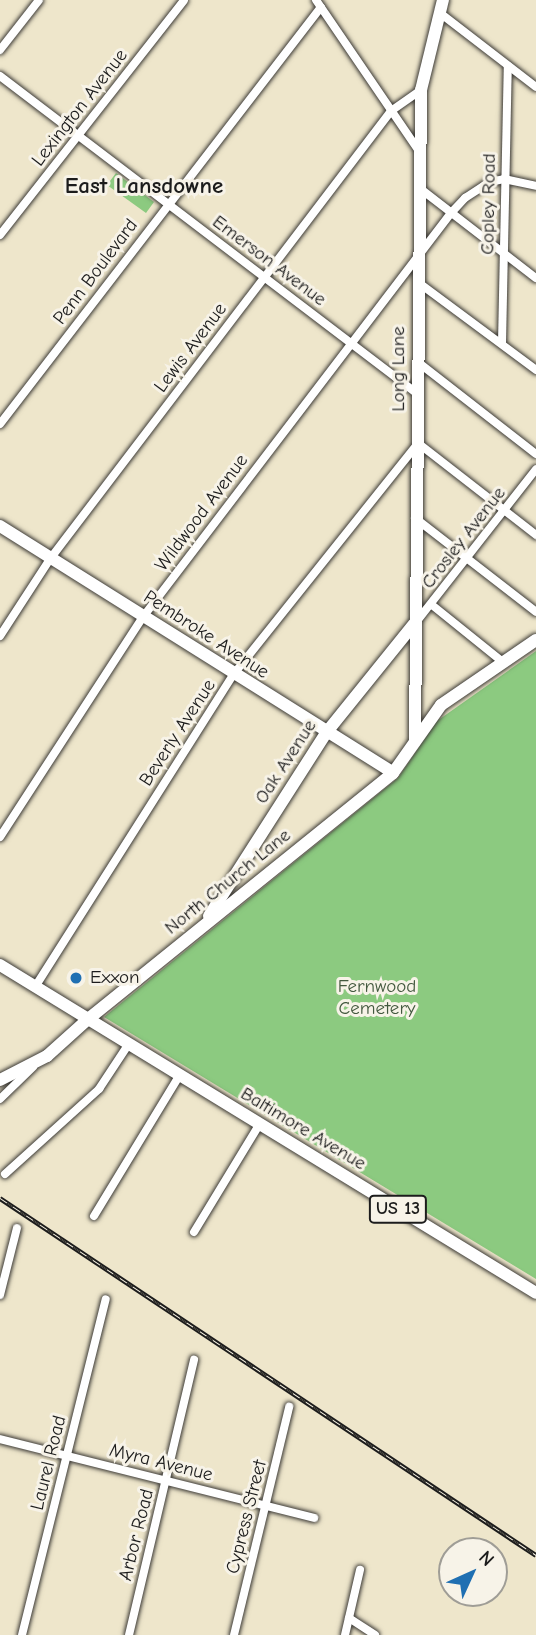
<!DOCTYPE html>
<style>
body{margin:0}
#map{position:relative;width:536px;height:1635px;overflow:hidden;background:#eee6cb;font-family:"Comic Neue",sans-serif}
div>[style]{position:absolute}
.green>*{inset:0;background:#8cca80}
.roads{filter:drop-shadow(0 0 2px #3c3a36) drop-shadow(0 0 2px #3c3a36)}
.street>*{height:8px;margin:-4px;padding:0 4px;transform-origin:4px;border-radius:4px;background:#fff}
.secondary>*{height:12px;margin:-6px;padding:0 6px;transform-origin:6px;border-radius:6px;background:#fff}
.primary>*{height:12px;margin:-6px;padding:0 6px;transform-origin:6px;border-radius:6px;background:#fff}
.rail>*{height:5px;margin-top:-2.5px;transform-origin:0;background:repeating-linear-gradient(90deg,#f7f3e8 0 8px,#1c1c1c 0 16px);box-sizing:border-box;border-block:2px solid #1c1c1c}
.dots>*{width:19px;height:19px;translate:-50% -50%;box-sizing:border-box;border:4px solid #f7f3e8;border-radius:50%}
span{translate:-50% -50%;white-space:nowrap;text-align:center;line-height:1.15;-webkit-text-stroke:6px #f7f3e8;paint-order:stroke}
.shield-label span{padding:2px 5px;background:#f7f3e8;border:2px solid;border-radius:5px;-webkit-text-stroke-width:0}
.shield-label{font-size:18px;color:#1c1c1c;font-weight:700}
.street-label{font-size:19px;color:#1c1c1c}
.poi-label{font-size:19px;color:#1c1c1c}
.left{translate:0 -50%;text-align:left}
.park-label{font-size:19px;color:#43593f}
.quarter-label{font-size:23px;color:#1c1c1c;font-weight:700}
.north{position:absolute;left:438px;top:1537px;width:70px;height:70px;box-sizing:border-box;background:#f7f3e8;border:2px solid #9f9d96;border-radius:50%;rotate:45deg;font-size:19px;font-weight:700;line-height:28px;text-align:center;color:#1c1c1c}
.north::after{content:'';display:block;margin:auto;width:24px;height:32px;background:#1f6fb2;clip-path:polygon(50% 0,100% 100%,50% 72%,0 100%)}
</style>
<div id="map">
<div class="green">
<i style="clip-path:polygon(116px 173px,154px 202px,146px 213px,107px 185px)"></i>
<i style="clip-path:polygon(536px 651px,536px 1279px,104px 1017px,398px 778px,437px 721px)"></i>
</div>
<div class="roads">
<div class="street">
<i style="left:316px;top:0;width:183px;rotate:55.7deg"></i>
<i style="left:440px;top:13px;width:121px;rotate:37.6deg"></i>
<i style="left:0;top:50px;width:63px;rotate:-52deg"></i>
<i style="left:0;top:76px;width:527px;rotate:37.28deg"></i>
<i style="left:422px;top:190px;width:144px;rotate:37.7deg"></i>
<i style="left:0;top:235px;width:298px;rotate:-51.9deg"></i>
<i style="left:419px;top:283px;width:146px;rotate:36.6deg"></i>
<i style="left:502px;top:343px;width:277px;rotate:-88.8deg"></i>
<i style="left:419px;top:363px;width:148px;rotate:37.9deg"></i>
<i style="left:0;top:424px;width:526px;rotate:-52.41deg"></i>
<i style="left:415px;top:518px;width:153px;rotate:37.8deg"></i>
<i style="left:432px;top:605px;width:91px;rotate:38.8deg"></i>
<i style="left:417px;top:621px;width:193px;rotate:-51.9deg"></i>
<i style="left:0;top:636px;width:92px;rotate:-57deg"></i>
<i style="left:50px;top:559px;width:563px;rotate:-52.72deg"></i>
<i style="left:391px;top:111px;width:37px;rotate:-35deg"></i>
<i style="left:0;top:837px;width:262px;rotate:-57deg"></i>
<i style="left:143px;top:617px;width:508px;rotate:-52.68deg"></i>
<i style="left:451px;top:213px;width:21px;rotate:-47deg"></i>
<i style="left:465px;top:198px;width:30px;rotate:-33deg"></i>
<i style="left:490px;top:182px;width:14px;rotate:-12deg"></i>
<i style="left:504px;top:179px;width:33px;rotate:12deg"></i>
<i style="left:35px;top:987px;width:370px;rotate:-57.6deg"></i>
<i style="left:233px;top:675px;width:297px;rotate:-51.4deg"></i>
<i style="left:418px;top:443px;width:150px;rotate:37.9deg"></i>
<i style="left:0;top:1099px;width:46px;rotate:-44.1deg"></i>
<i style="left:5px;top:1174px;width:127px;rotate:-42.1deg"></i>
<i style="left:99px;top:1089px;width:53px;rotate:-56.6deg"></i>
<i style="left:94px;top:1216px;width:164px;rotate:-58.7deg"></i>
<i style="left:194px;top:1232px;width:125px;rotate:-58.7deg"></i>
<i style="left:0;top:1295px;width:69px;rotate:-75.8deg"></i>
<i style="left:0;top:1439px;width:324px;rotate:14.1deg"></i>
<i style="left:349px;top:1618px;width:31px;rotate:33deg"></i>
<i style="left:22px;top:1635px;width:346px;rotate:-76deg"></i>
<i style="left:129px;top:1635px;width:283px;rotate:-76.7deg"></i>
<i style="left:234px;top:1635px;width:235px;rotate:-76.4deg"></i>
<i style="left:345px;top:1635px;width:67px;rotate:-77deg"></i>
</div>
<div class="secondary">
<i style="left:0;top:526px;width:464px;rotate:32.1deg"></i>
<i style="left:415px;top:741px;width:651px;rotate:-89.47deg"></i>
<i style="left:421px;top:90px;width:93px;rotate:-76.3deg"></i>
<i style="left:209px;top:916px;width:217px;rotate:-57.4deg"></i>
<i style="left:326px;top:733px;width:140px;rotate:-51.1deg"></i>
<i style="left:87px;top:1020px;width:393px;rotate:-38.9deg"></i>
<i style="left:393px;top:773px;width:83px;rotate:-54.8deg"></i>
<i style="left:441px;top:705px;width:115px;rotate:-34.4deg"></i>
</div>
<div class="primary">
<i style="left:0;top:965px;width:628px;rotate:31.46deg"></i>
<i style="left:0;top:1080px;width:53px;rotate:-27.1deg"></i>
<i style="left:47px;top:1056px;width:54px;rotate:-42deg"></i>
</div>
</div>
<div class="rail">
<i style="left:0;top:1198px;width:644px;rotate:33.67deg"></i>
</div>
<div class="dots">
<i style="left:76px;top:978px;background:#1f6fb2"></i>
</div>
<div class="shield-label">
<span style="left:398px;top:1209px">US 13</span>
</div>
<div class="street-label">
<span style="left:80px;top:108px;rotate:-52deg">Lexington Avenue</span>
<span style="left:489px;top:204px;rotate:-89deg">Copley Road</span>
<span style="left:269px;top:261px;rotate:37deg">Emerson Avenue</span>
<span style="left:96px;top:272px;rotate:-53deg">Penn Boulevard</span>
<span style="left:191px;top:348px;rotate:-53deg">Lewis Avenue</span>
<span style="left:399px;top:369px;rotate:-90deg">Long Lane</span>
<span style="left:202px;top:513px;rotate:-53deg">Wildwood Avenue</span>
<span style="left:464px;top:538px;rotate:-52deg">Crosley Avenue</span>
<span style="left:206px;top:635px;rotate:33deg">Pembroke Avenue</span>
<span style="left:178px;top:733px;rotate:-57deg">Beverly Avenue</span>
<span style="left:286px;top:762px;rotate:-57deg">Oak Avenue</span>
<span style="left:228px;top:882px;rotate:-39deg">North Church Lane</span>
<span style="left:303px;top:1129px;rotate:31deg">Baltimore Avenue</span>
<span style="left:49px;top:1463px;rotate:-76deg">Laurel Road</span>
<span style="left:161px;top:1463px;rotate:14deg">Myra Avenue</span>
<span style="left:247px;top:1517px;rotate:-76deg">Cypress Street</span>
<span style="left:137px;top:1535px;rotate:-76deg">Arbor Road</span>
</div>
<div class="poi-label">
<span class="left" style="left:90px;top:978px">Exxon</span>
</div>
<div class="park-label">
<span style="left:377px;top:998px">Fernwood<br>Cemetery</span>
</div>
<div class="quarter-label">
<span style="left:144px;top:186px">East Lansdowne</span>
</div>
<div class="north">N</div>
</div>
